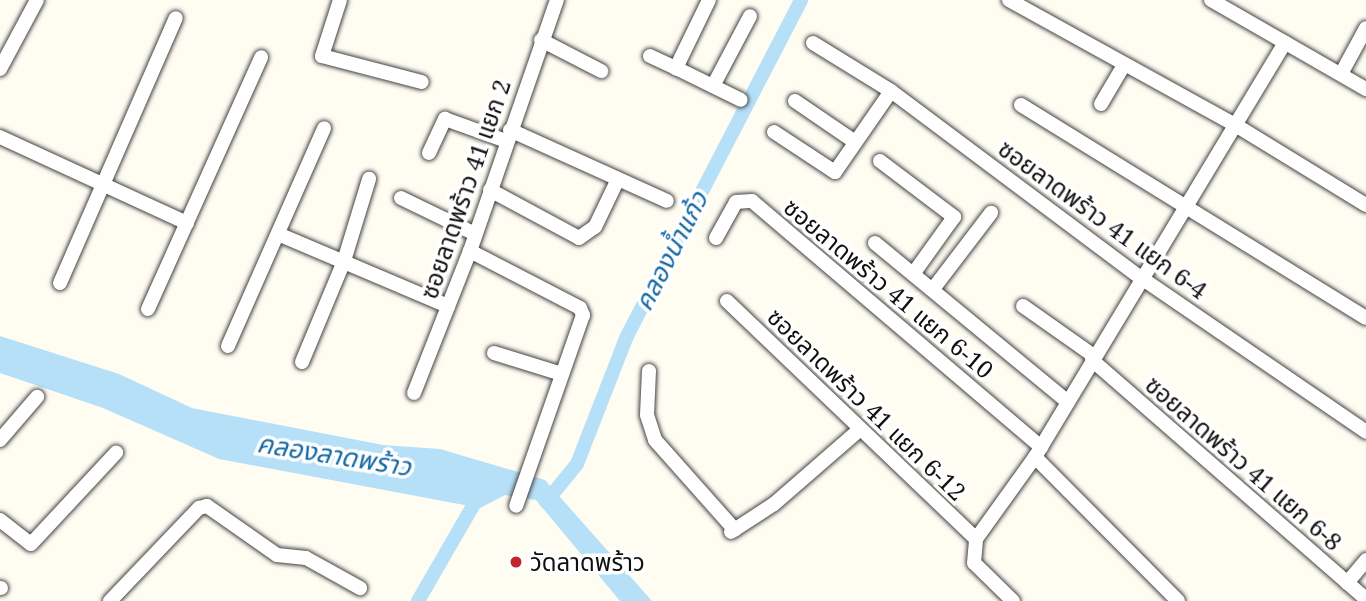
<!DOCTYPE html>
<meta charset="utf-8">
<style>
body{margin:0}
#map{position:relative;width:1366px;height:601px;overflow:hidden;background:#fffcf2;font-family:"Noto Serif","Noto Sans Thai",serif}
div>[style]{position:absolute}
.water>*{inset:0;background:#b6e0f7}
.canal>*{height:14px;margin:-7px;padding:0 7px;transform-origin:7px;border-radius:7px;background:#b6e0f7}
.roads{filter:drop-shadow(0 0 2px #434343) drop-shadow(0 0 2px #434343)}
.street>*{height:14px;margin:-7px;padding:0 7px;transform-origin:7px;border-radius:7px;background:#fff}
.dots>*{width:19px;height:19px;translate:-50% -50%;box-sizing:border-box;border:4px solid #fff;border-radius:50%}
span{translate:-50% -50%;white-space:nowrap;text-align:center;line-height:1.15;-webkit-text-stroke:7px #fff;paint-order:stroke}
.street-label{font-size:24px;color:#101010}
.poi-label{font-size:24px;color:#101010}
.left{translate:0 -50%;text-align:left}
.water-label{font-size:26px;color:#1669a5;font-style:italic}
</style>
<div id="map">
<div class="water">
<i style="clip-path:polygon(0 336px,119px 374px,192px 408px,383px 445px,440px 449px,545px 480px,652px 601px,620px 601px,536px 500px,505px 495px,480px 508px,219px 459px,103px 408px,0 373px)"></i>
</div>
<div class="canal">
<i style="left:546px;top:502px;width:49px;rotate:-50.8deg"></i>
<i style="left:577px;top:464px;width:137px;rotate:-68.7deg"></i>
<i style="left:627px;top:336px;width:378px;rotate:-62.6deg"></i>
<i style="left:418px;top:601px;width:128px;rotate:-60deg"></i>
</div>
<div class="roads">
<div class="street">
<i style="left:340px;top:0;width:59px;rotate:107.8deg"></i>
<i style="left:322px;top:56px;width:103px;rotate:14.6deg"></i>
<i style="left:709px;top:0;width:76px;rotate:115.9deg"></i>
<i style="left:676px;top:68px;width:72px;rotate:26.2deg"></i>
<i style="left:1009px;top:0;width:260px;rotate:28.9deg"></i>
<i style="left:1237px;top:126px;width:151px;rotate:31.5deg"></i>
<i style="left:1211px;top:0;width:179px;rotate:29.9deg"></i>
<i style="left:541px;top:40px;width:68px;rotate:27.3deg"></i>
<i style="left:813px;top:43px;width:92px;rotate:31.6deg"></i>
<i style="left:891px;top:91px;width:311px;rotate:36.8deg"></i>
<i style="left:1140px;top:277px;width:274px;rotate:34.4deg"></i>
<i style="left:650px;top:56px;width:29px;rotate:25deg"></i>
<i style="left:0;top:69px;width:78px;rotate:-61.8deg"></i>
<i style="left:1341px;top:74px;width:52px;rotate:-61.5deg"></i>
<i style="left:713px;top:86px;width:79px;rotate:-62.1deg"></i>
<i style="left:795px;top:101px;width:73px;rotate:34.3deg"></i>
<i style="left:1101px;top:104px;width:45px;rotate:-59.5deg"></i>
<i style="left:1021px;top:105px;width:405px;rotate:31.7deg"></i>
<i style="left:510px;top:130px;width:172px;rotate:24.3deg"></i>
<i style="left:774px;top:132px;width:73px;rotate:33.3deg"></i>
<i style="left:835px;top:172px;width:98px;rotate:-55.3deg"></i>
<i style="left:0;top:137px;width:206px;rotate:24.7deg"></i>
<i style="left:429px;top:153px;width:38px;rotate:-65deg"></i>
<i style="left:445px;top:119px;width:65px;rotate:19.8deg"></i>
<i style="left:880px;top:161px;width:93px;rotate:37.1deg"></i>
<i style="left:954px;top:217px;width:70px;rotate:125.7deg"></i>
<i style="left:490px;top:190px;width:101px;rotate:28.3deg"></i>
<i style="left:579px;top:238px;width:19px;rotate:-35deg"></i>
<i style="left:595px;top:227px;width:53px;rotate:-64.4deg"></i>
<i style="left:401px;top:198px;width:82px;rotate:25.9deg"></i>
<i style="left:278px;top:234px;width:185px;rotate:23deg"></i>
<i style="left:716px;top:238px;width:41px;rotate:-60.9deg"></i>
<i style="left:736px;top:202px;width:16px;rotate:-4deg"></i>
<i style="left:752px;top:201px;width:380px;rotate:40.4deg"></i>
<i style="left:875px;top:243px;width:250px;rotate:39.5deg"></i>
<i style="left:470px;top:251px;width:124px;rotate:27.4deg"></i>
<i style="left:580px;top:308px;width:8px;rotate:67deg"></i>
<i style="left:583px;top:315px;width:202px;rotate:109.3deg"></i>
<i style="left:60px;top:283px;width:289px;rotate:-66.4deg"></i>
<i style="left:933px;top:289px;width:96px;rotate:-52.7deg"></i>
<i style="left:727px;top:301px;width:344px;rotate:43.7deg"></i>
<i style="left:1023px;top:306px;width:87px;rotate:35.2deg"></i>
<i style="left:148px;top:309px;width:276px;rotate:-65.8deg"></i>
<i style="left:228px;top:346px;width:238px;rotate:-66.2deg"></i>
<i style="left:494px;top:353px;width:71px;rotate:17.2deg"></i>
<i style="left:1092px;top:360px;width:364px;rotate:41.1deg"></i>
<i style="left:302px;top:362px;width:109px;rotate:-67.4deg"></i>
<i style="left:344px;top:261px;width:86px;rotate:-73deg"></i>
<i style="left:649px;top:371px;width:44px;rotate:92.6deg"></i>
<i style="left:647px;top:415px;width:26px;rotate:72deg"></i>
<i style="left:655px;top:440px;width:120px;rotate:48.4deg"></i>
<i style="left:414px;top:393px;width:153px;rotate:-68.5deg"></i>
<i style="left:470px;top:251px;width:266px;rotate:-70.9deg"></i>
<i style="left:0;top:440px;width:57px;rotate:-49.3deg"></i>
<i style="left:1035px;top:457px;width:203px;rotate:45.2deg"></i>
<i style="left:0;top:520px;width:39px;rotate:38deg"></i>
<i style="left:31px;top:544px;width:125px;rotate:-47deg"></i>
<i style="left:731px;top:532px;width:51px;rotate:-33.1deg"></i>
<i style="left:774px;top:504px;width:113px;rotate:-41deg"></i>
<i style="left:1347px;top:583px;width:30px;rotate:-50deg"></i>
<i style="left:0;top:588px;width:1px"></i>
<i style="left:110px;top:601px;width:129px;rotate:-46.3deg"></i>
<i style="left:199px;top:508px;width:8px;rotate:-14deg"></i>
<i style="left:207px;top:506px;width:85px;rotate:35deg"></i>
<i style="left:277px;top:555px;width:29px;rotate:6deg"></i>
<i style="left:306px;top:558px;width:62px;rotate:29.1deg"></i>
<i style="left:1013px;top:601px;width:54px;rotate:-135.7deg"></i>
<i style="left:974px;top:563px;width:24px;rotate:-85deg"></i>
<i style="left:976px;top:539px;width:101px;rotate:-54.3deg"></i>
<i style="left:1035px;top:457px;width:484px;rotate:-58.9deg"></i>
</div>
</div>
<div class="dots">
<i style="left:516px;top:562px;background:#c3242f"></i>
</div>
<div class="street-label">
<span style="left:465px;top:189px;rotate:-71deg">ซอยลาดพร้าว 41 แยก 2</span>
<span style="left:1103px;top:219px;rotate:36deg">ซอยลาดพร้าว 41 แยก 6-4</span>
<span style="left:889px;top:288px;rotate:40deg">ซอยลาดพร้าว 41 แยก 6-10</span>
<span style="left:867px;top:404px;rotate:44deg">ซอยลาดพร้าว 41 แยก 6-12</span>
<span style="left:1244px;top:463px;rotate:41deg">ซอยลาดพร้าว 41 แยก 6-8</span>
</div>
<div class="poi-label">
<span class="left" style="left:530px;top:562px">วัดลาดพร้าว</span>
</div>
<div class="water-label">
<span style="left:671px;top:251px;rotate:-63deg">คลองน้ำแก้ว</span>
<span style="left:334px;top:455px;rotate:9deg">คลองลาดพร้าว</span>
</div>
</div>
